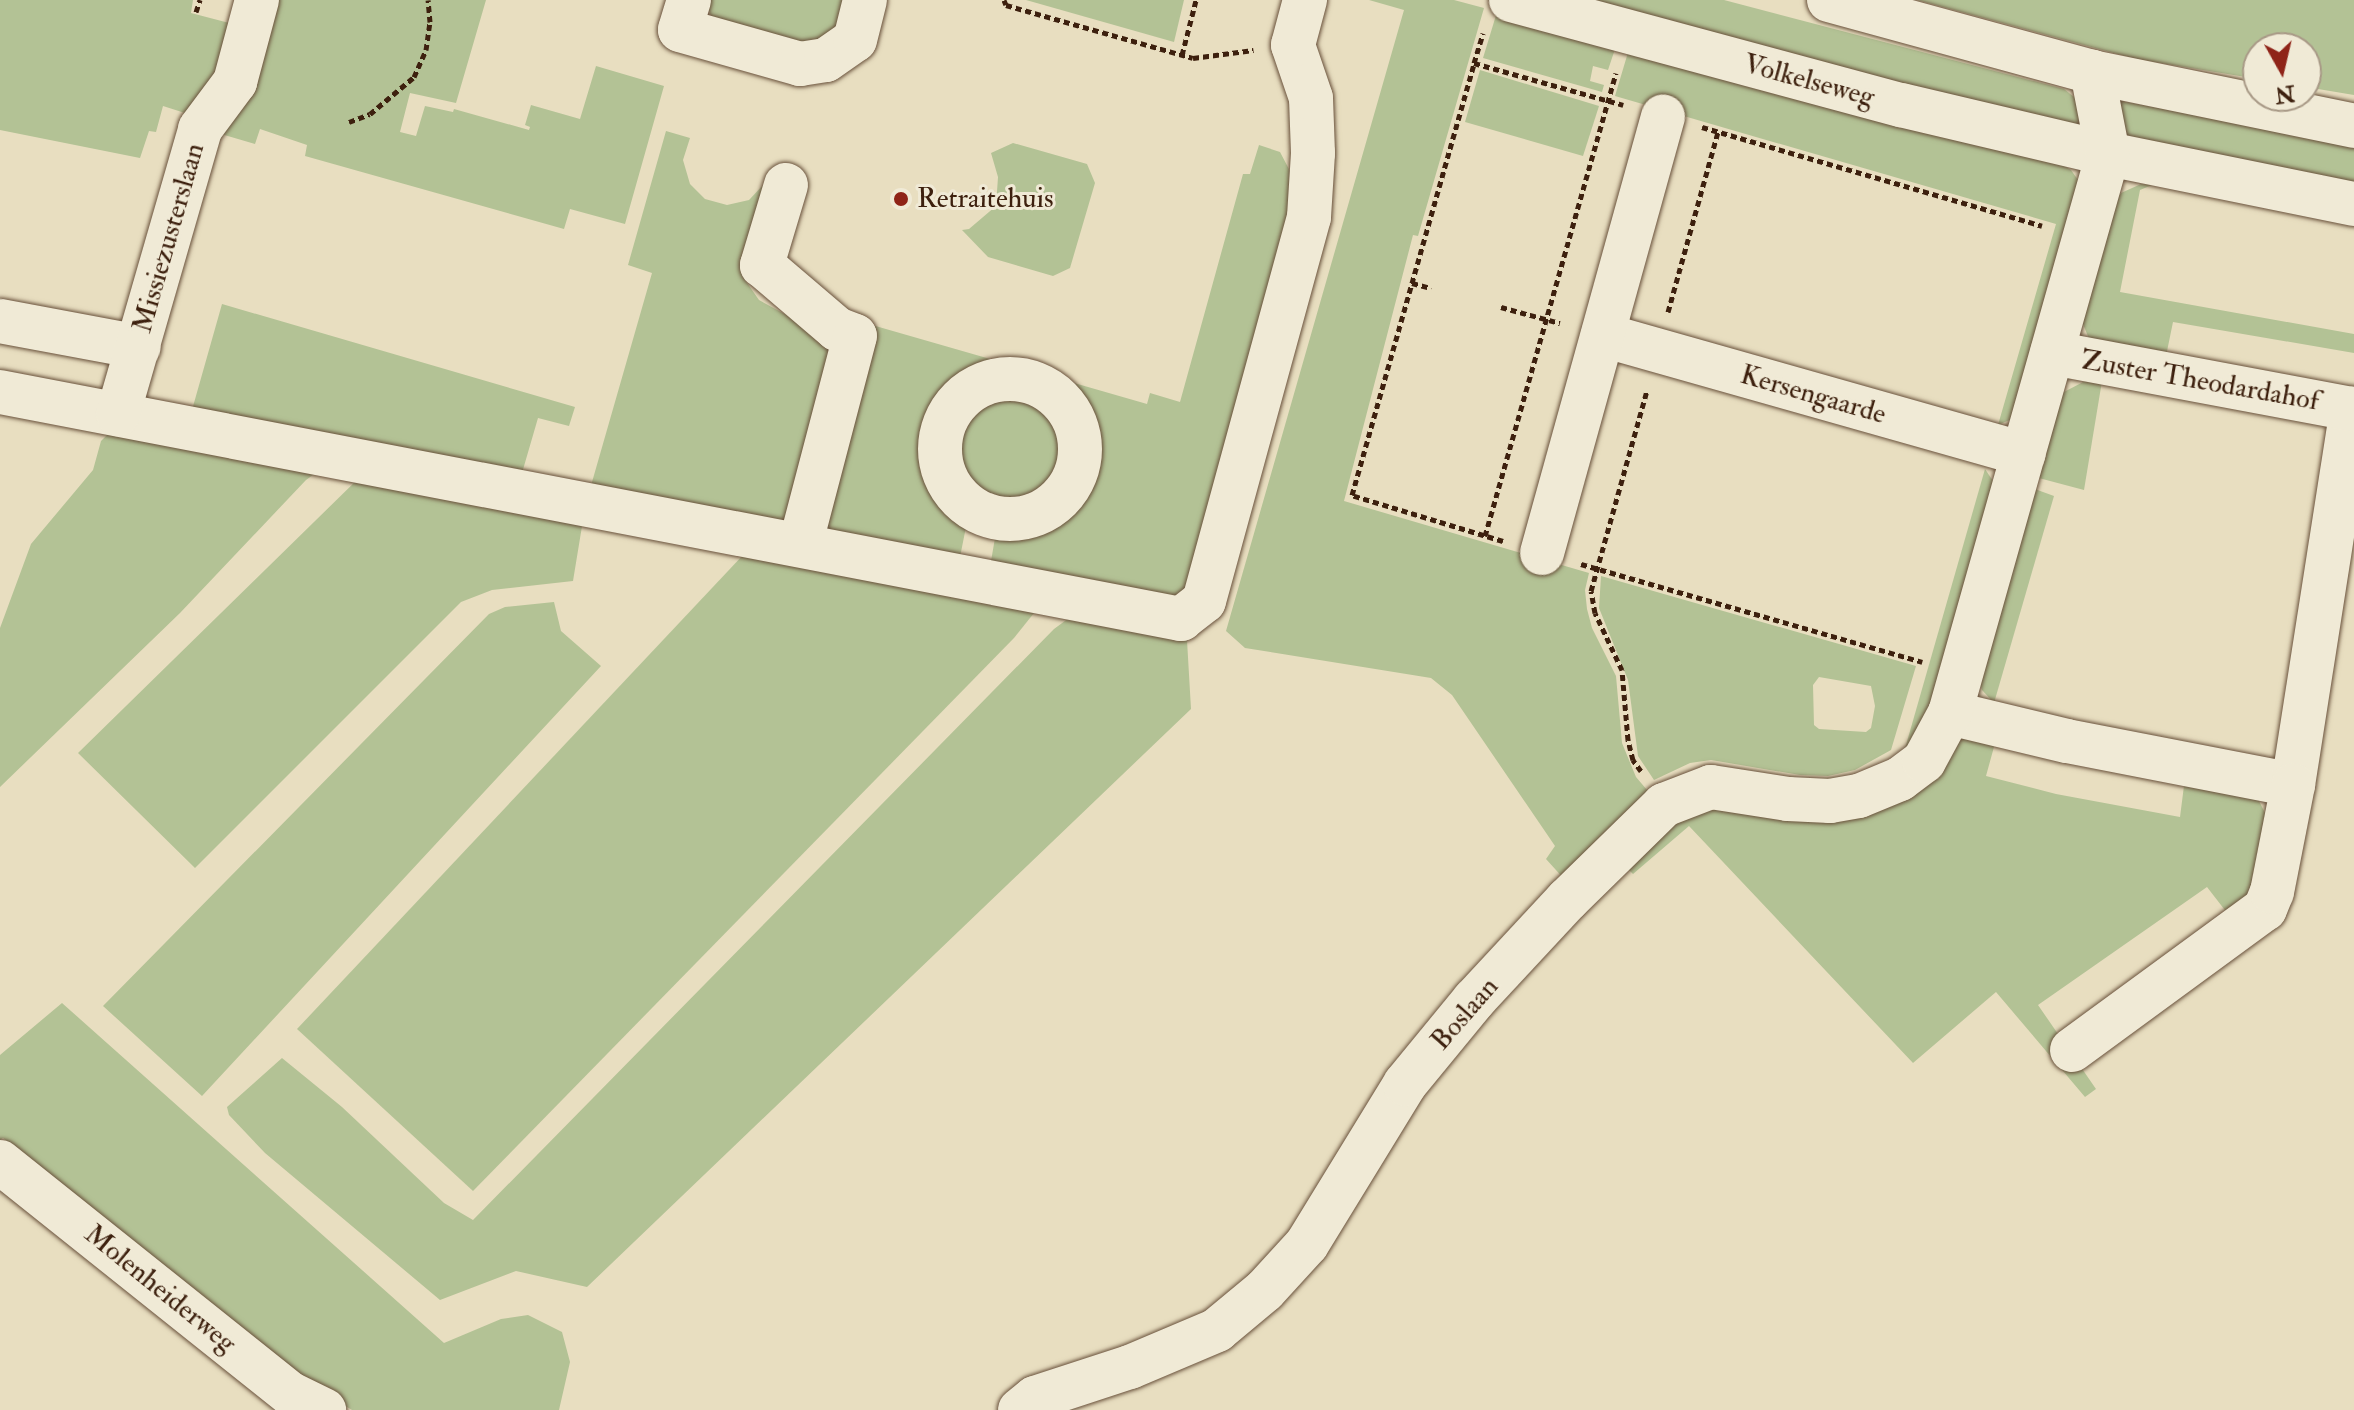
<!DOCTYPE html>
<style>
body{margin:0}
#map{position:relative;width:2354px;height:1410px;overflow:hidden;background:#e8dec0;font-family:"IM FELL Double Pica",serif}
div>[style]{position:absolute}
.green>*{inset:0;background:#b3c295}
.round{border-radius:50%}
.path>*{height:5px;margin-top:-2.5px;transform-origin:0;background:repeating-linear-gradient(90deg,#3d200e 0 6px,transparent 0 10px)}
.roads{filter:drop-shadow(0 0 2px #68503a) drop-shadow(0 0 2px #68503a)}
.minor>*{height:44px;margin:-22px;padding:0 22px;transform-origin:22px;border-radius:22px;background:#f0ead6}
.minor>.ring{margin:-22px;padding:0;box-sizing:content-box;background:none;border:44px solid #f0ead6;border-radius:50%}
.dots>*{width:22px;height:22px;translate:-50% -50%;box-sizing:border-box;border:4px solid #f0ead6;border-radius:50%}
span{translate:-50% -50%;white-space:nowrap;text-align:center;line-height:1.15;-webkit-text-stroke:6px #f0ead6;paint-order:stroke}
.street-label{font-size:28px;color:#3d200e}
.poi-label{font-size:28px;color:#3d200e}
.left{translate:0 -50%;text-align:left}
.north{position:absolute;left:2242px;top:32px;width:80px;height:80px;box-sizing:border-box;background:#f0ead6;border:2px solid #a89986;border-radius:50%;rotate:172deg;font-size:22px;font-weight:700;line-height:32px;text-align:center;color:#3d200e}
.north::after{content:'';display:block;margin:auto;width:28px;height:36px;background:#8f2418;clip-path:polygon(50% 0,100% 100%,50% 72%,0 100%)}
</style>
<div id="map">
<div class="green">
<i style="clip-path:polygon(0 0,193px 0,191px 13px,233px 24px,217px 74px,188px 114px,163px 106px,156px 132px,149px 131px,140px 158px,0 130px)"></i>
<i style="clip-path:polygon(278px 0,486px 0,456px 103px,410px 93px,400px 132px,416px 136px,425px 106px,453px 112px,454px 109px,529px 130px,530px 127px,525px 125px,531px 105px,580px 119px,596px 66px,664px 86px,625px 224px,570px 209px,564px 229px,305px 156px,307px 145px,260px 129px,255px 144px,221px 134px)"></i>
<i style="clip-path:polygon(705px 0,848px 0,839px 31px,824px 48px,712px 19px)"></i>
<i style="clip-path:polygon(1026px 0,1184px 0,1174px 42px)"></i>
<i style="clip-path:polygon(1369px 0,1454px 0,1484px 8px,1418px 236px,1413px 235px,1344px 501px,1589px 573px,1585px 590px,1587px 609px,1592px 628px,1616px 676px,1622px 743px,1636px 777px,1653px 797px,1565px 880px,1546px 859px,1555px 846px,1452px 695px,1431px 678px,1245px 648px,1226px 631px,1404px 10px)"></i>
<i style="clip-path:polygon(1573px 0,1724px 0,2064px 89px,2078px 100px,2081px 124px,2075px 129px)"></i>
<i style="clip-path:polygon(1917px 0,2354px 0,2354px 95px,2306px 87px,2306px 48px,2258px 48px,2258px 79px,2136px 59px)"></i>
<i style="clip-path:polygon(1497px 12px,1616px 46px,1608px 70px,1593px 66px,1590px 81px,1604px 85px,1602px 92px,1483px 58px)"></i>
<i style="clip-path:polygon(1629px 49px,2061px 164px,2071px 170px,2078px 180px,2012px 419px,1998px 425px,2056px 224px,1615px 96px)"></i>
<i style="clip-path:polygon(1480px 70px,1599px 106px,1583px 156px,1465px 122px)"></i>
<i style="clip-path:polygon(2121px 101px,2354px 145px,2354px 189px,2134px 142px,2110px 118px,2113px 104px)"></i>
<i style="clip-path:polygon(666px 131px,690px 138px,683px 160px,690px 184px,705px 199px,727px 205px,749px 200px,765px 183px,743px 267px,745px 280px,759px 300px,836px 342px,788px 534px,588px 496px,652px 273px,628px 265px)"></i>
<i style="clip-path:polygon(1013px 143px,1087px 164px,1095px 183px,1070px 268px,1053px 276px,988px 257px,962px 230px,969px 229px,996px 206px,998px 177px,991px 153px)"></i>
<i style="clip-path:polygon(1259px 145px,1280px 152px,1301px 192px,1183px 610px,989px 573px,996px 532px,1031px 531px,1069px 510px,1083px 492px,1095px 450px,1092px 428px,1084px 408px,1070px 390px,1052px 380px,1010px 368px,989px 367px,968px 376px,951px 389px,928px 427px,928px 470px,949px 509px,967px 522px,958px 567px,816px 540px,872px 325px,1147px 404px,1150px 393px,1180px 402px,1243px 174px,1250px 174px)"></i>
<i style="clip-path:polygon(2141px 184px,2152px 185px,2140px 190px,2120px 292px,2354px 334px,2354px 353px,2173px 322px,2165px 361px,2090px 341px,2080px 317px,2114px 202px,2121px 193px)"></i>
<i style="clip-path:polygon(222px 304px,575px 407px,569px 426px,538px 418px,522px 473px,190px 417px)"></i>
<i style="clip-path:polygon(2087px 380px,2102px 381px,2084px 490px,2035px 477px,2062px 393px)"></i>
<i class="round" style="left:953px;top:395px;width:112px;height:112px"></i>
<i style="clip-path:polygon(110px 432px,324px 467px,306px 480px,180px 613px,0 787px,0 628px,31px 544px,93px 470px,101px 441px)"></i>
<i style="clip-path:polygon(1985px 469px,1993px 481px,1937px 708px,1902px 759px)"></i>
<i style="clip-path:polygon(362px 475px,584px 514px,573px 581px,492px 590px,461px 602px,195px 868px,78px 753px)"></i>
<i style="clip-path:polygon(2032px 488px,2054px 496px,1994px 703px,1982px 690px,1979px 680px)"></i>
<i style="clip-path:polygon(744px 554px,1038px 608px,1014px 638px,473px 1191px,297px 1029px)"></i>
<i style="clip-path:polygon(evenodd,1601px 576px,1916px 666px,1891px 750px,1855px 770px,1828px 776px,1800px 775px,1711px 760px,1690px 763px,1654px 780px,1638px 756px,1628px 680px,1599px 608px,1601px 576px,1819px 677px,1871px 686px,1875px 706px,1871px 728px,1866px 732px,1819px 729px,1814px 725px,1813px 685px,1819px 677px)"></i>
<i style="clip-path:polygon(554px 602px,561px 631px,601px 666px,202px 1096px,103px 1006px,489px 614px,505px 607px)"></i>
<i style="clip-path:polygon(1073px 615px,1165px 632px,1187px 640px,1191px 709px,587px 1287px,516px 1271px,440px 1300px,265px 1153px,229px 1115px,227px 1107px,282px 1058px,342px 1107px,444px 1203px,473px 1220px,1054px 629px)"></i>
<i style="clip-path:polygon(1961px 736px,1997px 736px,1986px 776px,2056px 794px,2180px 817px,2185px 778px,2256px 795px,2269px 821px,2258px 887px,2231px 918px,2207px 887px,2038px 1005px,2096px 1089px,2085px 1097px,1996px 992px,1913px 1063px,1689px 826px,1633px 874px,1625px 866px,1669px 823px,1714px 805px,1785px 818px)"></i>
<i style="clip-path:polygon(62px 1003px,444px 1343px,501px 1319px,528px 1315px,562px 1332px,570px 1362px,559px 1410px,352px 1410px,291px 1373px,3px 1138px,0 1140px,0 1055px)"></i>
</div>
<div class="path">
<i style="left:1004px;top:0;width:5px;rotate:68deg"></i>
<i style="left:1006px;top:5px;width:194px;rotate:15.8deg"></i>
<i style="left:1193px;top:58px;width:61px;rotate:-7.6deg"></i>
<i style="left:196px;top:12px;width:13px;rotate:-72deg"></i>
<i style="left:1182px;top:55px;width:57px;rotate:-75.7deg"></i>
<i style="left:1474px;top:63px;width:31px;rotate:-73deg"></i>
<i style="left:349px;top:122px;width:22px;rotate:-21deg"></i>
<i style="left:370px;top:114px;width:57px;rotate:-40.1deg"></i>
<i style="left:414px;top:77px;width:30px;rotate:-66deg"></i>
<i style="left:426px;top:50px;width:28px;rotate:-82deg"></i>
<i style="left:430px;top:22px;width:22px;rotate:-95deg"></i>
<i style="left:1702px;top:127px;width:354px;rotate:16.2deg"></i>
<i style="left:1412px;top:283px;width:20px;rotate:15deg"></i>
<i style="left:1501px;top:307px;width:61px;rotate:15.2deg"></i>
<i style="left:1668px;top:312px;width:187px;rotate:-74.5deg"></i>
<i style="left:1485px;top:536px;width:481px;rotate:-74.2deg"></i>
<i style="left:1503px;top:541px;width:158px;rotate:-163.1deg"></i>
<i style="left:1352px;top:495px;width:449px;rotate:-74.2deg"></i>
<i style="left:1474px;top:63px;width:155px;rotate:15.7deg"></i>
<i style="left:1581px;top:564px;width:355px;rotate:16deg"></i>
<i style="left:1641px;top:771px;width:14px;rotate:-126deg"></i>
<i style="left:1633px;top:760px;width:21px;rotate:-104deg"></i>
<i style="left:1628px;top:740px;width:70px;rotate:-94.9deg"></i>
<i style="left:1622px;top:670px;width:63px;rotate:-115.3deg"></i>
<i style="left:1595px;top:613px;width:22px;rotate:-100deg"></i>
<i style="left:1591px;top:591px;width:208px;rotate:-74.4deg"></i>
</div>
<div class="roads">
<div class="minor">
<i style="left:689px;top:0;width:31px;rotate:107deg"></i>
<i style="left:680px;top:30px;width:125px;rotate:15.8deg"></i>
<i style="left:800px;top:64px;width:26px;rotate:-9deg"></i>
<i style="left:826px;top:60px;width:35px;rotate:-35deg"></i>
<i style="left:855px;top:40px;width:41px;rotate:-76deg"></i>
<i style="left:1511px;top:0;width:404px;rotate:15.1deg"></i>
<i style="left:1901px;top:105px;width:213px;rotate:13.3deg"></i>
<i style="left:2108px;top:154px;width:251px;rotate:11.5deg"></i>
<i style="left:1829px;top:0;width:273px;rotate:15.3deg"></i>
<i style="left:2092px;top:72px;width:268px;rotate:11.6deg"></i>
<i style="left:786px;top:185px;width:84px;rotate:106.7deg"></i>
<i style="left:762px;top:265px;width:99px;rotate:40.5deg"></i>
<i style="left:837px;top:329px;width:19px;rotate:21deg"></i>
<i style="left:855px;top:336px;width:216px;rotate:104.7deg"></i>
<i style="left:0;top:321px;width:141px;rotate:10.6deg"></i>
<i style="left:1603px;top:335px;width:437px;rotate:15.8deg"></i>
<i class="ring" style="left:940px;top:379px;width:96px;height:96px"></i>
<i style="left:0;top:392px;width:1203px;rotate:10.88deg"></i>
<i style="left:1181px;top:619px;width:29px;rotate:-38deg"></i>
<i style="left:1204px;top:601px;width:398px;rotate:-74.7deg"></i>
<i style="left:1309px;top:217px;width:64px;rotate:-86.4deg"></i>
<i style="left:1313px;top:153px;width:55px;rotate:-92.1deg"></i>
<i style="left:1311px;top:98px;width:56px;rotate:-108.8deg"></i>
<i style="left:1293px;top:45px;width:47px;rotate:-75.1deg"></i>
<i style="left:118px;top:414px;width:297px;rotate:-73.9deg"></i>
<i style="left:200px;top:129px;width:59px;rotate:-53.3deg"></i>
<i style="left:235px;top:82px;width:85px;rotate:-75deg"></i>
<i style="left:1542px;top:553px;width:453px;rotate:-74.5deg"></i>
<i style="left:1950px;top:713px;width:120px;rotate:13.5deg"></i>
<i style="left:2067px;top:741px;width:230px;rotate:11deg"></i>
<i style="left:2293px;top:785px;width:381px;rotate:-81.1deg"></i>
<i style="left:2352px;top:409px;width:305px;rotate:-169.4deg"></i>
<i style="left:2072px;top:1050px;width:239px;rotate:-36.2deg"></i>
<i style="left:2265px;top:909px;width:18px;rotate:-68deg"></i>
<i style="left:2272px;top:892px;width:109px;rotate:-78.9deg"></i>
<i style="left:0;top:1162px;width:372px;rotate:38.6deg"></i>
<i style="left:291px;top:1394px;width:37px;rotate:26deg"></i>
<i style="left:1020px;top:1410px;width:19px;rotate:-39deg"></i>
<i style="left:1035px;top:1398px;width:100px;rotate:-18.1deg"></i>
<i style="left:1130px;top:1367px;width:95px;rotate:-23deg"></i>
<i style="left:1217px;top:1330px;width:62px;rotate:-39.8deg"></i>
<i style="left:1265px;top:1290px;width:62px;rotate:-47.6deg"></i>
<i style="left:1307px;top:1244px;width:188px;rotate:-58.5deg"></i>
<i style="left:1405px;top:1084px;width:109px;rotate:-50.6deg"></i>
<i style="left:1474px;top:1000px;width:137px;rotate:-47.1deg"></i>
<i style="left:1567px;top:900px;width:136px;rotate:-44.4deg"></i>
<i style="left:1664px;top:805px;width:50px;rotate:-21deg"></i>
<i style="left:1711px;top:787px;width:78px;rotate:8.9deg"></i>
<i style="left:1788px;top:799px;width:42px;rotate:2.7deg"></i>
<i style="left:1830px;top:801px;width:29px;rotate:-10deg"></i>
<i style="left:1859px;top:796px;width:44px;rotate:-22.5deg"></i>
<i style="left:1900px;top:779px;width:30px;rotate:-37deg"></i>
<i style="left:1924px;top:761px;width:55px;rotate:-61.6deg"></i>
<i style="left:1950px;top:713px;width:581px;rotate:-74.22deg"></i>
<i style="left:2108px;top:154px;width:84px;rotate:-101deg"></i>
</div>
</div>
<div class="dots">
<i style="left:901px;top:199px;background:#8f2418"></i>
</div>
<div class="street-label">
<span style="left:1809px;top:81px;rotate:15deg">Volkelseweg</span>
<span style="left:169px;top:238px;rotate:-74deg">Missiezusterslaan</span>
<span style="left:2200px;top:381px;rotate:10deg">Zuster Theodardahof</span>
<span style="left:1813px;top:395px;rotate:16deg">Kersengaarde</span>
<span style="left:1465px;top:1014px;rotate:-49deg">Boslaan</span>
<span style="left:160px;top:1289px;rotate:39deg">Molenheiderweg</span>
</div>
<div class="poi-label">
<span class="left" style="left:917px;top:199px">Retraitehuis</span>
</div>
<div class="north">N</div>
</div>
